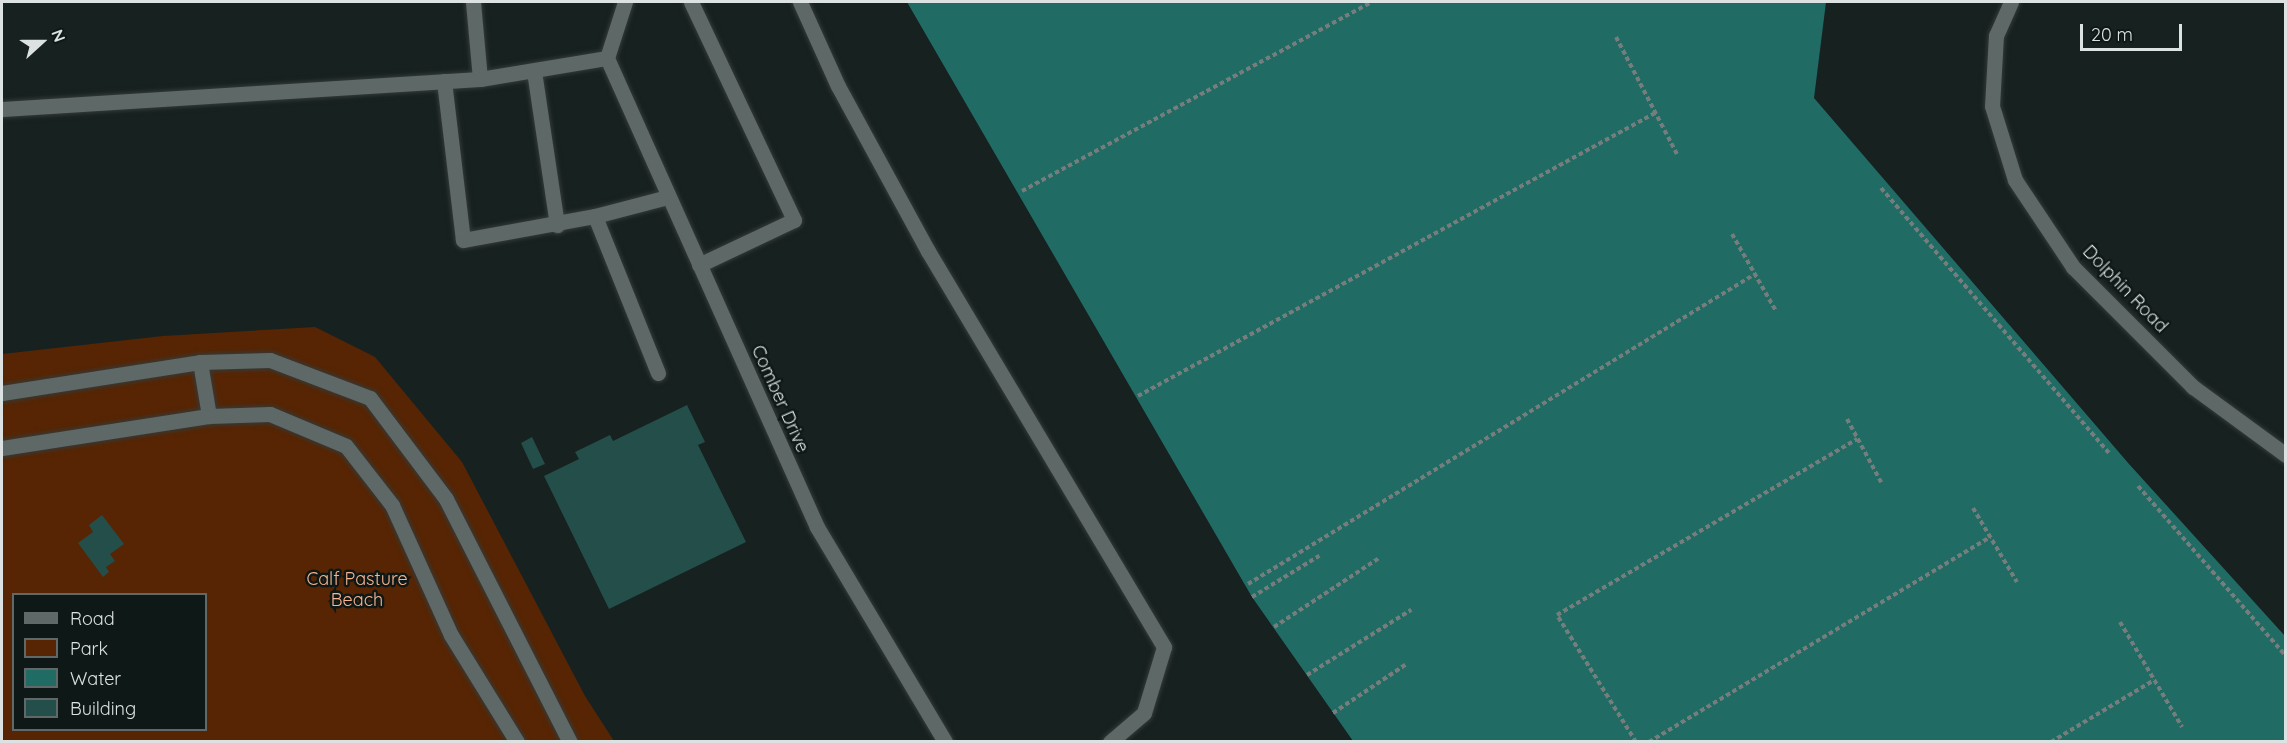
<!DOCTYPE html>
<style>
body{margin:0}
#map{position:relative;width:2287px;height:743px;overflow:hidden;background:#172120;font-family:Quicksand,sans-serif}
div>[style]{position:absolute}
.green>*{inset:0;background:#572503}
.water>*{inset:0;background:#206c65}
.building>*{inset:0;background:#234e4a}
.path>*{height:4px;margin-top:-2px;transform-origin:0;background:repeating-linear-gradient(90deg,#767e7d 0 4.5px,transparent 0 7.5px)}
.roads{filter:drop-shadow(0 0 2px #343a39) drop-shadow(0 0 2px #343a39)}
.lane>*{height:15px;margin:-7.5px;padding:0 7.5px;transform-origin:7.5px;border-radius:7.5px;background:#5e6967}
.street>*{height:15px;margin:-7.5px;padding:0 7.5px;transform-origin:7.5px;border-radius:7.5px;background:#5e6967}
span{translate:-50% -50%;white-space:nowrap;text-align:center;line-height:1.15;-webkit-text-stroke:5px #0e1816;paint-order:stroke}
.street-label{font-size:18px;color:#dce2e1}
.park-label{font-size:18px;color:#f7b491}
.frame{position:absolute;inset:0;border:3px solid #dce2e1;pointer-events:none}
.legend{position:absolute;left:12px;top:593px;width:195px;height:138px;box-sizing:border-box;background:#0e1816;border:2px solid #606967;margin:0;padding:8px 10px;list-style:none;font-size:18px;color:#dce2e1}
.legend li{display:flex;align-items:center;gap:12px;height:30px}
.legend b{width:30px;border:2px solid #606967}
.north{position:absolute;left:12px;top:12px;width:60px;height:60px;-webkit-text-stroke:4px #0e1816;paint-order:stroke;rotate:69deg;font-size:16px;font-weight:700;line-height:24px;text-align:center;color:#dce2e1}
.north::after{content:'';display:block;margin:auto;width:21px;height:27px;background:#dce2e1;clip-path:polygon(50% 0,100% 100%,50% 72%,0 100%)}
.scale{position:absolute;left:2080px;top:24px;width:102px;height:27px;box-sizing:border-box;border:3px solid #dce2e1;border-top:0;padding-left:8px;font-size:18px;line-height:21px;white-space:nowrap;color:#dce2e1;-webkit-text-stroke:4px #0e1816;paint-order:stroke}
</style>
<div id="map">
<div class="green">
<i style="clip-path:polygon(evenodd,315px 327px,375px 357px,462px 462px,585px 696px,614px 741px,2px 741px,2px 354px,163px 336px,315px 327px,14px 594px,206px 594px,206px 730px,14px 730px,14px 594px)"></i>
</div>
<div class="water">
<i style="clip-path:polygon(907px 2px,1826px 2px,1814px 98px,2129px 464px,2285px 636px,2285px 741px,1353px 741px,1252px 597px)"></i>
</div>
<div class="building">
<i style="clip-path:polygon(687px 405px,705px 442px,698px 445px,746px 542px,609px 609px,544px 476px,579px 459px,575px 452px,610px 435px,613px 441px)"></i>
<i style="clip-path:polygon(532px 437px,545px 464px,533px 469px,521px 443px)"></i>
<i style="clip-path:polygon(102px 515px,124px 544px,110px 554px,115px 561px,106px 567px,109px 572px,103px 577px,78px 543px,93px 532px,89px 525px)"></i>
</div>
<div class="path">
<i style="left:1616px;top:37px;width:132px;rotate:62.5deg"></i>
<i style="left:1881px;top:188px;width:352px;rotate:49.3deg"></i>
<i style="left:1022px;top:191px;width:397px;rotate:-28.4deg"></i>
<i style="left:1732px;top:234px;width:89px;rotate:60.3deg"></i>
<i style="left:1138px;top:396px;width:589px;rotate:-28.7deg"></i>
<i style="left:1847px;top:419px;width:72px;rotate:61.6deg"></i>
<i style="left:2138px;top:486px;width:225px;rotate:49deg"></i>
<i style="left:1973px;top:508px;width:86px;rotate:59.3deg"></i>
<i style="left:1248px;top:584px;width:594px;rotate:-31.44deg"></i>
<i style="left:1252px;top:597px;width:79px;rotate:-31.5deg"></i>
<i style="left:2120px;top:622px;width:122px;rotate:59.4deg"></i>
<i style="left:1274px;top:627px;width:126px;rotate:-33.3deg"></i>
<i style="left:1307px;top:675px;width:123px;rotate:-32deg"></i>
<i style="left:1333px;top:713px;width:87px;rotate:-33.7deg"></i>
<i style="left:1636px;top:742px;width:150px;rotate:-121.9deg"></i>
<i style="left:1557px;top:615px;width:348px;rotate:-30.4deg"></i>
<i style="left:1649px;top:742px;width:398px;rotate:-31deg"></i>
<i style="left:2051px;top:742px;width:120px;rotate:-31deg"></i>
</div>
<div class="roads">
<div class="lane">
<i style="left:473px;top:2px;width:77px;rotate:84.8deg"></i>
<i style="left:691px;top:2px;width:241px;rotate:64.7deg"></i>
<i style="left:794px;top:220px;width:105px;rotate:154.7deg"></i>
<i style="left:800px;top:2px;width:92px;rotate:65.7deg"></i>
<i style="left:838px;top:86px;width:188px;rotate:61.4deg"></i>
<i style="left:928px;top:251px;width:461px;rotate:59.2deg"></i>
<i style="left:1164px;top:647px;width:69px;rotate:106.9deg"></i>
<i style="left:1144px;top:713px;width:45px;rotate:139.5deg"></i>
<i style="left:534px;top:71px;width:156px;rotate:81.5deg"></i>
<i style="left:444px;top:81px;width:160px;rotate:83.2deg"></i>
<i style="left:463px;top:240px;width:134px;rotate:-10.3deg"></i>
<i style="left:2px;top:109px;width:479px;rotate:-3.6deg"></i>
<i style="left:480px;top:79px;width:129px;rotate:-9.4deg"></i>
<i style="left:607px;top:58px;width:59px;rotate:-72.2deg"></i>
<i style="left:200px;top:362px;width:55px;rotate:80.5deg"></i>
<i style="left:658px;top:373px;width:169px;rotate:-111.9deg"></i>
<i style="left:595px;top:216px;width:75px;rotate:-14.6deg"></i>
<i style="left:2px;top:393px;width:200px;rotate:-8.9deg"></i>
<i style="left:200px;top:362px;width:70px;rotate:-1.6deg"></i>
<i style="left:270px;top:360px;width:107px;rotate:20.8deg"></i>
<i style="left:370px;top:398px;width:126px;rotate:53deg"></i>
<i style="left:446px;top:499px;width:273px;rotate:63deg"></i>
<i style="left:2px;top:448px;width:209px;rotate:-8.8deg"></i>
<i style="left:209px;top:416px;width:61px;rotate:-1.9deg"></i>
<i style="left:270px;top:414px;width:82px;rotate:22.8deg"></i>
<i style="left:346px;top:446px;width:75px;rotate:52.1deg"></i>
<i style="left:392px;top:505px;width:143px;rotate:65.6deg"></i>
<i style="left:451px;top:635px;width:126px;rotate:58.3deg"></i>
</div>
<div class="street">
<i style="left:2011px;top:2px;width:36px;rotate:114deg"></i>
<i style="left:1996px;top:35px;width:71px;rotate:93.2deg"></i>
<i style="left:1992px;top:106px;width:77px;rotate:72.7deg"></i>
<i style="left:2015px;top:180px;width:105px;rotate:56.3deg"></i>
<i style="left:2073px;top:267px;width:170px;rotate:45deg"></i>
<i style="left:2193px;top:387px;width:115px;rotate:36.2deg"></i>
<i style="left:607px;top:58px;width:514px;rotate:65.88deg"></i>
<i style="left:817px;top:527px;width:250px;rotate:59.2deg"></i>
</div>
</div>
<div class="street-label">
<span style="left:2125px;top:289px;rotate:46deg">Dolphin Road</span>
<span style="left:780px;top:399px;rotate:66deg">Comber Drive</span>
</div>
<div class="park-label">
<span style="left:357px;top:590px">Calf Pasture<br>Beach</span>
</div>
<div class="frame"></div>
<ul class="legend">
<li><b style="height:8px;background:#5e6967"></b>Road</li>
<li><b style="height:16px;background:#572503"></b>Park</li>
<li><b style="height:16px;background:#206c65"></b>Water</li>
<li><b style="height:16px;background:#234e4a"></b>Building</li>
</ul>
<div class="north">N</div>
<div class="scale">20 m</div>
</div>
